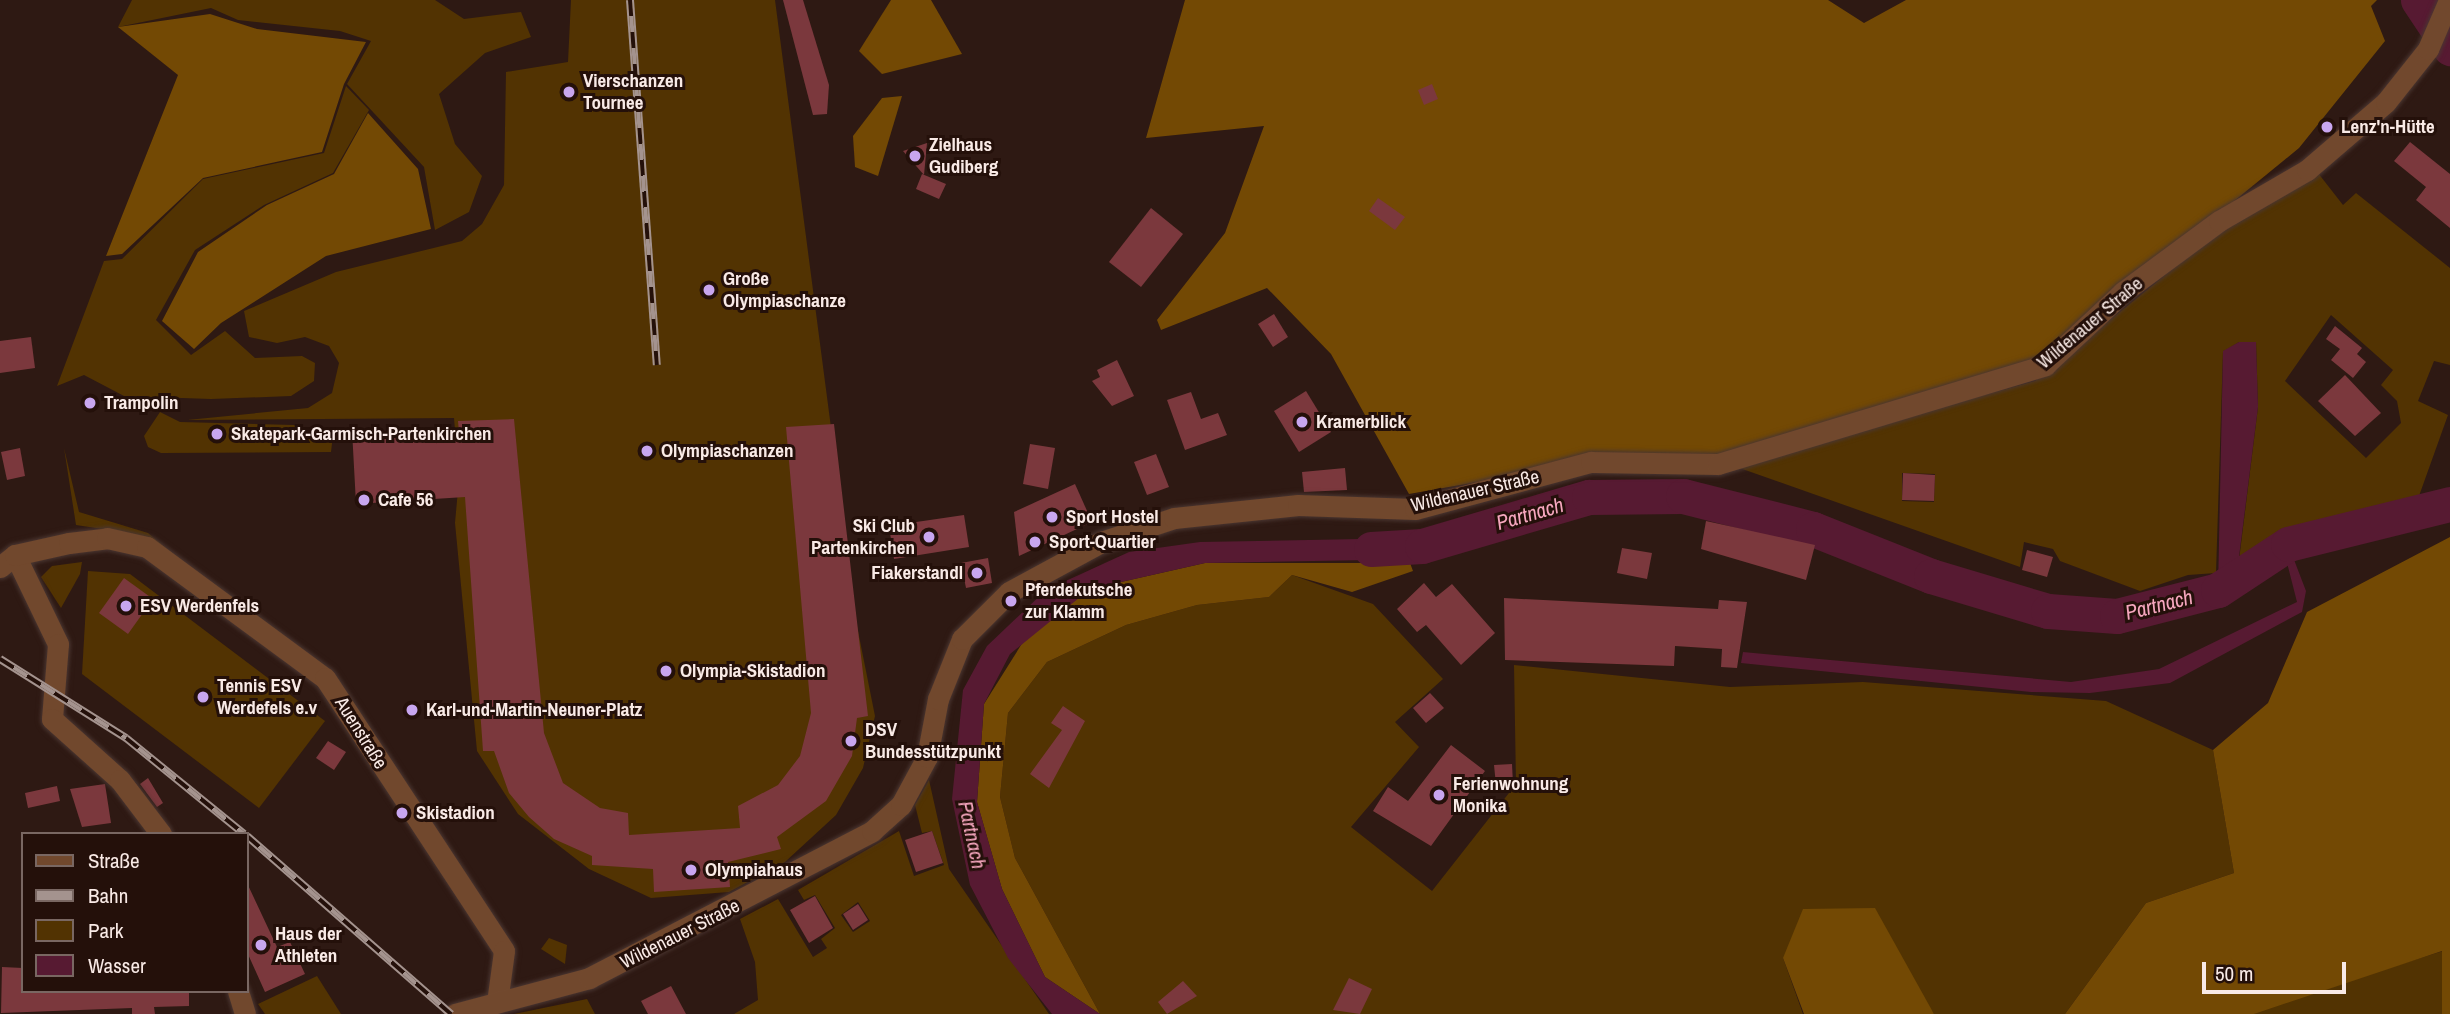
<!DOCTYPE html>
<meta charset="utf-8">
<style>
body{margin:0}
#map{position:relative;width:2450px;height:1014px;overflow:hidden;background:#2e1913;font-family:"Archivo Narrow",sans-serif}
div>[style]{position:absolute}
.green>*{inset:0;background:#523302}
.forest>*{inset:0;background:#734904}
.water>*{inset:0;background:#571a32}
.river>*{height:35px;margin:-17.5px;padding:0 17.5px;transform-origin:17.5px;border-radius:17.5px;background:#571a32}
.building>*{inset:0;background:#7b383d}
.roads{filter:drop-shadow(0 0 2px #4a3631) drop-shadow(0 0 2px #4a3631)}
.minor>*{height:21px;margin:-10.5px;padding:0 10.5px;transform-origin:10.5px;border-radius:10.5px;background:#71482d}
.rail>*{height:8px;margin-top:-4px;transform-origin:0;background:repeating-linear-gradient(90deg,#24100a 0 16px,#a4938e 0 32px);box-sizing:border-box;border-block:2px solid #a4938e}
.dots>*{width:19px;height:19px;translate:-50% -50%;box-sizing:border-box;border:4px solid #24100a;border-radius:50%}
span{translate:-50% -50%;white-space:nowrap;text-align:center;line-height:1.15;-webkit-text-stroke:6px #24100a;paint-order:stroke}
.poi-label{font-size:19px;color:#f9eae6;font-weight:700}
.left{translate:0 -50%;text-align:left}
.right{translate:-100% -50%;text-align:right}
.street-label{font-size:19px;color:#f9eae6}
.water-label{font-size:21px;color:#f7a7bf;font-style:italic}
.legend{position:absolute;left:21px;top:832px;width:228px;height:161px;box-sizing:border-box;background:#24100a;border:2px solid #796762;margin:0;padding:9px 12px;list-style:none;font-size:21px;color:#f9eae6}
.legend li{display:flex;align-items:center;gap:14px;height:35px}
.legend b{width:35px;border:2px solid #796762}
.scale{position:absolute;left:2202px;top:962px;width:144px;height:32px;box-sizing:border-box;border:4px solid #f9eae6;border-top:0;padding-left:9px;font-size:21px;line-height:24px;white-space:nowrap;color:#f9eae6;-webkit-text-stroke:5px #24100a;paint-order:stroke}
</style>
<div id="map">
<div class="green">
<i style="clip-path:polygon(132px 0,435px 0,464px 19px,521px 12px,531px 37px,485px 53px,439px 94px,455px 144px,482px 176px,469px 212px,435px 230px,424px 167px,347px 84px,371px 41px,340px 31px,238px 20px,211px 8px,118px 27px)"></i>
<i style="clip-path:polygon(571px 0,775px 0,857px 626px,875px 716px,863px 768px,836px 815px,785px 862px,729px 892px,651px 898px,589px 869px,518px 814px,477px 751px,455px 523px,459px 479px,454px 418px,187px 420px,308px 408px,332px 393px,339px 363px,329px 346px,305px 337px,277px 343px,249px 337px,244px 311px,336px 272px,462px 241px,482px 224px,504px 185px,506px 72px,568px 62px)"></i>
<i style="clip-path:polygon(346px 86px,369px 110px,333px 173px,264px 205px,195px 250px,156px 320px,191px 355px,225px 331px,255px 358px,302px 356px,315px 363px,314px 381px,291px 396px,211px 399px,124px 396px,84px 375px,57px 386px,104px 261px,122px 259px,203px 179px,324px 153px)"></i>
<i style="clip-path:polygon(evenodd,2318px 173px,2343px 205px,2356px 193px,2450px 268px,2450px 365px,2434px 361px,2418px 401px,2448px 415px,2419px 496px,2392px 513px,2302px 529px,2238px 568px,2258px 407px,2256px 342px,2239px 342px,2223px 352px,2216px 573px,2188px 575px,2140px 591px,2060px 561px,2053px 549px,2024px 542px,2020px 567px,1731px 465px,2035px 381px,2185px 259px,2282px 189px,2318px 173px,2331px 315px,2393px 370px,2381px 385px,2397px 401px,2401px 423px,2366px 458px,2285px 381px,2331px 315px,2318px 173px,1902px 473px,1935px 474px,1934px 502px,1902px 501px,1902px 473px)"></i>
<i style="clip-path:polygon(160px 412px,180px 422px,294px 425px,307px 432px,334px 427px,331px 452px,161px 453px,148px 447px,144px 436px)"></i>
<i style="clip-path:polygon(64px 448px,79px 512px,148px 533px,204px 579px,129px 533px,76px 525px)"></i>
<i style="clip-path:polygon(82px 562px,80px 574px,61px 608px,41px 577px,52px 566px)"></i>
<i style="clip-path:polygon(88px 571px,130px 574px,325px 721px,259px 808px,82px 674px)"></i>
<i style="clip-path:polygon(1292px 575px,1373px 604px,1443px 679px,1395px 722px,1419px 747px,1351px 827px,1432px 891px,1516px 784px,1514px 665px,1730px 687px,1863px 682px,2106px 701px,2213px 750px,2234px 873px,2146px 903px,2065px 1014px,1934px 1014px,1925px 1002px,1783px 958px,1803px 1014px,1100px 1014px,1015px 858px,1000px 797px,1008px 713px,1047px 662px,1126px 625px,1197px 605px,1269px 597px)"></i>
<i style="clip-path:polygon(evenodd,929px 780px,949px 869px,1049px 1014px,734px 1014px,758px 1000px,755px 962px,740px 919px,778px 899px,813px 957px,827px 948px,821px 939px,835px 928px,815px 895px,804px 900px,798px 890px,899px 831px,914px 876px,944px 865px,932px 831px,922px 833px,915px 805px,929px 780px,858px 902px,870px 921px,853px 932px,841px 915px,858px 902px)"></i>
<i style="clip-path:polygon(549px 938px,567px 945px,565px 964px,541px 949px)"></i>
<i style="clip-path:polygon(2443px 951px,2442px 1014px,2254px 1014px,2264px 1007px)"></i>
<i style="clip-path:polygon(317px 976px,341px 1014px,265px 1014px,258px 1004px)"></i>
<i style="clip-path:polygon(587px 999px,595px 1014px,514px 1014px)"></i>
</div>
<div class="forest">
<i style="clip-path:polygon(891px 0,931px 0,962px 54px,882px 74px,859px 51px)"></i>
<i style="clip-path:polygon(1185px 0,1828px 0,1864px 23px,1906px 0,2377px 0,2371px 6px,2385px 41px,2299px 148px,2123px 292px,2045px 366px,1718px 464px,1591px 462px,1409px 494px,1331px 354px,1267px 288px,1161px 330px,1157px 320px,1225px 233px,1264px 126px,1146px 138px)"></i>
<i style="clip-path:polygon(210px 14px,257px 29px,366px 42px,344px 84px,322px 152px,203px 178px,122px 254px,106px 256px,178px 75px,118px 27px)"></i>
<i style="clip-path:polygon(902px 96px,878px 176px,855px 167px,853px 136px,882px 98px)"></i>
<i style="clip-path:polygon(368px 113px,418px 169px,431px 229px,326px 256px,221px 323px,194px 349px,162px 321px,198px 252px,267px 205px,334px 174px)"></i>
<i style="clip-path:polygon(2450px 537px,2450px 1014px,2442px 1014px,2442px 951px,2254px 1014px,2065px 1014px,2146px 903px,2234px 873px,2213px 750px,2268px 703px,2307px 612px)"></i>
<i style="clip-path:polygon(1205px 563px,1410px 563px,1413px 571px,1352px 592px,1292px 575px,1269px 597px,1197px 605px,1126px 625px,1047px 662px,1008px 713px,1000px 797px,1015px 858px,1100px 1014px,1045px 977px,1002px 889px,977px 802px,984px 704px,1028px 634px,1090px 589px)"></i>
<i style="clip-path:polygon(1875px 908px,1934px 1014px,1804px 1014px,1783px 958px,1803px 909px)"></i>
</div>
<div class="water">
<i style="clip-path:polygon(2239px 342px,2256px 342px,2258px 407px,2239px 557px,2231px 580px,2218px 590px,2223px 351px)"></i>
<i style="clip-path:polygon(1413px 538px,1427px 559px,1205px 563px,1090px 589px,1010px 654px,984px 704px,977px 802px,1002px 889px,1045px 977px,1100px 1014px,1052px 1014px,1008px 958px,970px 885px,952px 799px,963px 690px,987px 646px,1046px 590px,1129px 552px,1200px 542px)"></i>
<i style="clip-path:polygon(2288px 544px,2306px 591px,2302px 612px,2170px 683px,2090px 693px,2031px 692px,1741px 663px,1743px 652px,2071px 682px,2159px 669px,2297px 602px,2283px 547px)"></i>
</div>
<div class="river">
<i style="left:2418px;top:0;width:58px;rotate:56.3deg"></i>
<i style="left:1371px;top:549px;width:51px;rotate:-3.4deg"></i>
<i style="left:1422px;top:546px;width:174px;rotate:-16.4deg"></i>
<i style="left:1589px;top:497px;width:94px;rotate:-0.6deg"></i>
<i style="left:1683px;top:496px;width:134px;rotate:14.2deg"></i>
<i style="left:1813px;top:529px;width:127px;rotate:21.7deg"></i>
<i style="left:1931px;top:576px;width:122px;rotate:16.7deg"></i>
<i style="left:2048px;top:611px;width:69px;rotate:4.1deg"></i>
<i style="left:2117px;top:616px;width:104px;rotate:-14.4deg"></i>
<i style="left:2218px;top:590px;width:84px;rotate:-33.3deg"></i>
<i style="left:2288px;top:544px;width:167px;rotate:-13.9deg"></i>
</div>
<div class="building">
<i style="clip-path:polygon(783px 0,803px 0,829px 85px,827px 114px,813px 115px)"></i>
<i style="clip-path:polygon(1432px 84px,1438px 99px,1424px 105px,1418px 90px)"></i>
<i style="clip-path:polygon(2410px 142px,2450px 174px,2450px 228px,2416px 200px,2426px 187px,2394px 161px)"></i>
<i style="clip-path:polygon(927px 143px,924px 175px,903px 151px)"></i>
<i style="clip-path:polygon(922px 174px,946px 184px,939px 199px,916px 189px)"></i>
<i style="clip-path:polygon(1378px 198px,1405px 217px,1395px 230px,1369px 211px)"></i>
<i style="clip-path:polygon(1151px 208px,1183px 234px,1141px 287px,1109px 262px)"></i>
<i style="clip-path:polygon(1274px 314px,1288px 337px,1273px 347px,1258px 324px)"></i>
<i style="clip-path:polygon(2335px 326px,2362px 348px,2357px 354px,2366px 362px,2353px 378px,2331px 360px,2340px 349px,2326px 339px)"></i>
<i style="clip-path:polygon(31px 337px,35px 368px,0 373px,0 341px)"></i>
<i style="clip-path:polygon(1117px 360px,1134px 396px,1112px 406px,1092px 381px,1100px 377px,1097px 370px)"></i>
<i style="clip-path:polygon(2345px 375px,2381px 413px,2355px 436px,2318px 401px)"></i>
<i style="clip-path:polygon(1306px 391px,1331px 432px,1299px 452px,1274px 411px)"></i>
<i style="clip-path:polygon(1191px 392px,1201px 419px,1218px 413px,1227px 435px,1185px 450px,1167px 400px)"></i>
<i style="clip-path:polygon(514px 419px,544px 733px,563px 783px,600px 808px,628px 813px,629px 835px,740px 828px,738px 806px,778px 785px,800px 756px,811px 713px,786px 427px,834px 424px,868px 716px,857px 718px,852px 756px,826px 801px,777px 837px,781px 849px,728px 862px,730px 887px,654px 892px,653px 869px,592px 865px,592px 856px,554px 839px,529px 817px,509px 793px,494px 751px,483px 751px,465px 497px,356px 504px,352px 430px,440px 433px,459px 432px,458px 421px)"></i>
<i style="clip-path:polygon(1030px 444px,1055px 448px,1048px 489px,1023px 484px)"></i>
<i style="clip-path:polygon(20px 448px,25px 476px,7px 480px,1px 452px)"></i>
<i style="clip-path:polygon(1156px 454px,1169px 487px,1147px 495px,1134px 462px)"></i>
<i style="clip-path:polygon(1345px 468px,1347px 490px,1304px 492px,1302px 472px)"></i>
<i style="clip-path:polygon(1903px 473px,1935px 475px,1934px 501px,1902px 500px)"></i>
<i style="clip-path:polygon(1075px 484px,1092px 522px,1019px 556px,1014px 512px)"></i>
<i style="clip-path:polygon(964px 515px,969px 547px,894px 559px,889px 526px)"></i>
<i style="clip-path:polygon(1706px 521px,1815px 545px,1806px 580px,1701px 549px)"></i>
<i style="clip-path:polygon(1622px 548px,1652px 553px,1647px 579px,1617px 573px)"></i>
<i style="clip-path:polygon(2027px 550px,2053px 557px,2047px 577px,2022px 570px)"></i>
<i style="clip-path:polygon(988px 558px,992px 583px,966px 588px,961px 563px)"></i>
<i style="clip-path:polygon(124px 578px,153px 599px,128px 634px,99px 613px)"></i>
<i style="clip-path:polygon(1424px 583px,1436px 597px,1452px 584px,1495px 633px,1461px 665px,1426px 625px,1417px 632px,1397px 609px)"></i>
<i style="clip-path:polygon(1504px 598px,1718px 609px,1719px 600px,1747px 602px,1737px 668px,1721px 667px,1722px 649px,1675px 646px,1674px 666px,1505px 660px)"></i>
<i style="clip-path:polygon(1430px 693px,1444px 708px,1426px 723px,1413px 708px)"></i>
<i style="clip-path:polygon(1063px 706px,1085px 721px,1049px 788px,1030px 774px,1062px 730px,1051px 723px)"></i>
<i style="clip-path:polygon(328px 741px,346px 752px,334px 770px,316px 758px)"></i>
<i style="clip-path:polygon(1451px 745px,1485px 771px,1431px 846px,1373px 811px,1388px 787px,1408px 801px)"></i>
<i style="clip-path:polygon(1512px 764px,1513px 784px,1496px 785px,1494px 765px)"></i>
<i style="clip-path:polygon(148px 778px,163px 803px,157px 807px,140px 784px)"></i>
<i style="clip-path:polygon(105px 784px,111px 823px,82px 827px,70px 789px)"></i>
<i style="clip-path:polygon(57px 786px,60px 801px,28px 808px,25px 793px)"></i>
<i style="clip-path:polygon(932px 831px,943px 863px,916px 872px,905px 840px)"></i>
<i style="clip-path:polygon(247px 883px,277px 947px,290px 942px,305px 974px,265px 992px,247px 952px)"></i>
<i style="clip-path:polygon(815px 896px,833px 928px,809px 943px,790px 910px)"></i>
<i style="clip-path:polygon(858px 904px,868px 920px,853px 930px,843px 914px)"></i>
<i style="clip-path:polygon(2px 967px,23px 968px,23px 991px,189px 991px,189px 1006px,154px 1007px,155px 1014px,132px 1014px,132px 1008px,1px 1013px)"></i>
<i style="clip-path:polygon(1349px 978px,1372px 989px,1360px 1014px,1333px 1010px)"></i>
<i style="clip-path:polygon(1183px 981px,1197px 996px,1167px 1014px,1158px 1002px)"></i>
<i style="clip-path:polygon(671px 986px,686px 1014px,648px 1014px,641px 1001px)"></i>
</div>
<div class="roads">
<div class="minor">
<i style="left:15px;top:555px;width:99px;rotate:64.2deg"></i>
<i style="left:58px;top:644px;width:75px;rotate:94.6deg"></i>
<i style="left:52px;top:719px;width:91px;rotate:41.9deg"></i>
<i style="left:120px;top:780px;width:68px;rotate:52.8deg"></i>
<i style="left:0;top:567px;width:19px;rotate:-39deg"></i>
<i style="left:15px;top:555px;width:55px;rotate:-12.5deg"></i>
<i style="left:69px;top:543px;width:38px;rotate:-7deg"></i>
<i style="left:107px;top:538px;width:41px;rotate:12.7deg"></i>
<i style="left:147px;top:547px;width:221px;rotate:36.4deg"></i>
<i style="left:325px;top:678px;width:326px;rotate:56.7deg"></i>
<i style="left:504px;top:951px;width:52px;rotate:97.7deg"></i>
<i style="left:238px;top:991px;width:24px;rotate:73deg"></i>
<i style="left:455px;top:1014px;width:139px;rotate:-15deg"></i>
<i style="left:589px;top:978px;width:319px;rotate:-27.4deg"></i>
<i style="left:872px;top:831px;width:39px;rotate:-42deg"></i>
<i style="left:901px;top:805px;width:55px;rotate:-61.6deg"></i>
<i style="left:927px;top:757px;width:59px;rotate:-79.3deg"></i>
<i style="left:938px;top:699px;width:65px;rotate:-68.2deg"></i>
<i style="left:962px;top:639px;width:66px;rotate:-45deg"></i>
<i style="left:1009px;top:592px;width:105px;rotate:-28.5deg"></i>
<i style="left:1101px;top:542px;width:77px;rotate:-18.2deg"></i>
<i style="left:1174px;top:518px;width:125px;rotate:-6deg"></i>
<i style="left:1298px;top:505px;width:117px;rotate:2deg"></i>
<i style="left:1415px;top:509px;width:182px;rotate:-15deg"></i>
<i style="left:1591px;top:462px;width:127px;rotate:0.9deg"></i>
<i style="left:1718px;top:464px;width:342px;rotate:-16.8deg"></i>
<i style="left:2045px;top:365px;width:107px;rotate:-43.1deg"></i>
<i style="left:2123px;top:292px;width:119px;rotate:-36.5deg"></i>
<i style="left:2219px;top:221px;width:102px;rotate:-30.1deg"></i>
<i style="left:2307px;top:170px;width:104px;rotate:-40.7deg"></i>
<i style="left:2386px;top:102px;width:68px;rotate:-51.6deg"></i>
<i style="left:2428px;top:49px;width:53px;rotate:-66.8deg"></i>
</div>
</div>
<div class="rail">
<i style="left:630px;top:0;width:366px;rotate:85.8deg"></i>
<i style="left:0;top:659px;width:149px;rotate:32.1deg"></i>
<i style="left:126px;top:738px;width:152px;rotate:39.1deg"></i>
<i style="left:247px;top:836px;width:271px;rotate:41.1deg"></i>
</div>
<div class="dots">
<i style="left:569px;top:92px;background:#c8a6ef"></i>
<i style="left:2327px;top:127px;background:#c8a6ef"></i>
<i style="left:915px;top:156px;background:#c8a6ef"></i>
<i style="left:709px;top:290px;background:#c8a6ef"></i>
<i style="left:90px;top:403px;background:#c8a6ef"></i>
<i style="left:1302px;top:422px;background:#c8a6ef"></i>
<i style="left:217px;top:434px;background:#c8a6ef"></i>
<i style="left:647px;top:451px;background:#c8a6ef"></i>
<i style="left:364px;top:500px;background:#c8a6ef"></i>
<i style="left:1052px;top:517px;background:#c8a6ef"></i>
<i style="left:929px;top:537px;background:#c8a6ef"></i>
<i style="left:1035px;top:542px;background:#c8a6ef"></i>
<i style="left:977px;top:573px;background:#c8a6ef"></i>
<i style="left:1011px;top:601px;background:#c8a6ef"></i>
<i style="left:126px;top:606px;background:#c8a6ef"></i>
<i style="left:666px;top:671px;background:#c8a6ef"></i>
<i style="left:203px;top:697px;background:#c8a6ef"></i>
<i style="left:412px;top:710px;background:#c8a6ef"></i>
<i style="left:851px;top:741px;background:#c8a6ef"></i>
<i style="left:1439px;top:795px;background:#c8a6ef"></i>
<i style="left:402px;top:813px;background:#c8a6ef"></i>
<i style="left:691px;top:870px;background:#c8a6ef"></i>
<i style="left:261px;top:945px;background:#c8a6ef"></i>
</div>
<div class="poi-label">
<span class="left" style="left:583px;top:92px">Vierschanzen<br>Tournee</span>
<span class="left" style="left:2341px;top:127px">Lenz'n-Hütte</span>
<span class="left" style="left:929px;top:156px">Zielhaus<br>Gudiberg</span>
<span class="left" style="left:723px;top:290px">Große<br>Olympiaschanze</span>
<span class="left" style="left:104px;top:403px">Trampolin</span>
<span class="left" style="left:1316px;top:422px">Kramerblick</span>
<span class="left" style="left:231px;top:434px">Skatepark-Garmisch-Partenkirchen</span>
<span class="left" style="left:661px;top:451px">Olympiaschanzen</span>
<span class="left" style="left:378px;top:500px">Cafe 56</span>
<span class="left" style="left:1066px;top:517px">Sport Hostel</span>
<span class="right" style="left:915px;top:537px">Ski Club<br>Partenkirchen</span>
<span class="left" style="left:1049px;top:542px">Sport-Quartier</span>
<span class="right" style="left:963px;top:573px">Fiakerstandl</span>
<span class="left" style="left:1025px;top:601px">Pferdekutsche<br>zur Klamm</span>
<span class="left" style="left:140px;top:606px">ESV Werdenfels</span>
<span class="left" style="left:680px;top:671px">Olympia-Skistadion</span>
<span class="left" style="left:217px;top:697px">Tennis ESV<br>Werdefels e.v</span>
<span class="left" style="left:426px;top:710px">Karl-und-Martin-Neuner-Platz</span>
<span class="left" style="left:865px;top:741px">DSV<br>Bundesstützpunkt</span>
<span class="left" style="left:1453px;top:795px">Ferienwohnung<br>Monika</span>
<span class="left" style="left:416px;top:813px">Skistadion</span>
<span class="left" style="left:705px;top:870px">Olympiahaus</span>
<span class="left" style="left:275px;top:945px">Haus der<br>Athleten</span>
</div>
<div class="street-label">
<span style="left:2090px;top:323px;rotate:-40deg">Wildenauer Straße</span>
<span style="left:1475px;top:491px;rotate:-13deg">Wildenauer Straße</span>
<span style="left:361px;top:733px;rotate:58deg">Auenstraße</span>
<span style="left:680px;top:934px;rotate:-27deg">Wildenauer Straße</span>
</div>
<div class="water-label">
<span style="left:1530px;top:514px;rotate:-16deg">Partnach</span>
<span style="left:2159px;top:605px;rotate:-14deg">Partnach</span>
<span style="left:972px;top:835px;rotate:78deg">Partnach</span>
</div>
<ul class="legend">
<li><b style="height:9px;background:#71482d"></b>Straße</li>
<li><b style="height:9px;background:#a4938e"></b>Bahn</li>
<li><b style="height:19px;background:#523302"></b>Park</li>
<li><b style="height:19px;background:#571a32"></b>Wasser</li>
</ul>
<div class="scale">50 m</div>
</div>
